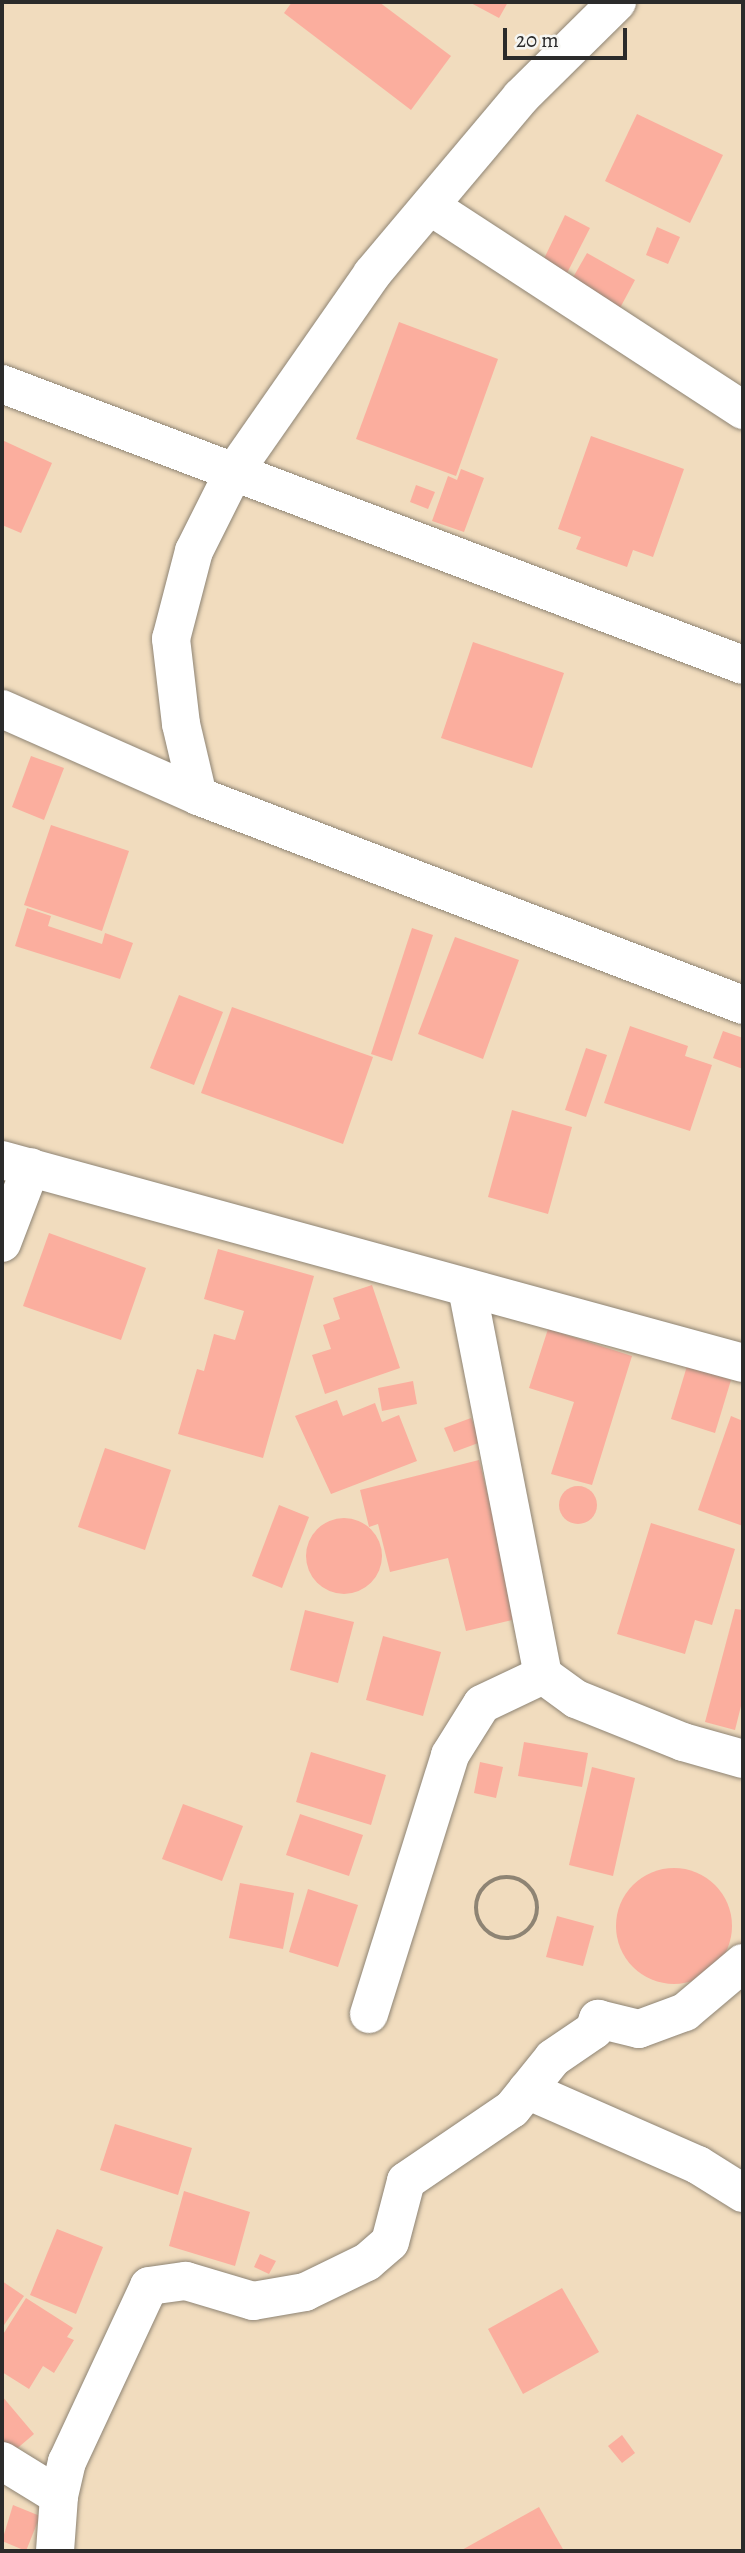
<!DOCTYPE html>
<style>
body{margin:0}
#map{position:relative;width:745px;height:2553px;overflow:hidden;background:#f1dcbe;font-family:Alegreya,serif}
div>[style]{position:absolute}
.building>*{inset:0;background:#fbae9e}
.round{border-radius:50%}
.path>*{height:4.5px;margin-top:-2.25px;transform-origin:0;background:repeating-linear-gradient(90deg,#8e8474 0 5px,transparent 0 10px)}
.path>.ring{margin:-2.25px;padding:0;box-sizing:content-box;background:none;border:4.5px solid #8e8474;border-radius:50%}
.roads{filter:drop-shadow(0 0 2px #8e8474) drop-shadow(0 0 2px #8e8474)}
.minor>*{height:38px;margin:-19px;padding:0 19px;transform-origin:19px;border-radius:19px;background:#fff}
span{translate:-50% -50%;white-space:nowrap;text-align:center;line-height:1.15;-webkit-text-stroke:5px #f6f6f2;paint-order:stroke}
.frame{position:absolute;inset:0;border:4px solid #2b2b2b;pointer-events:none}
.scale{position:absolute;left:503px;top:28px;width:124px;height:32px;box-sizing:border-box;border:4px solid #2b2b2b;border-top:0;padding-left:9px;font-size:21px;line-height:24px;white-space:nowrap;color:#2b2b2b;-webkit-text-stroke:5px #f6f6f2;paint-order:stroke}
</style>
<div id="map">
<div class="building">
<i style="clip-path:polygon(292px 2px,379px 2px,451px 56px,411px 110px,284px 13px)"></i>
<i style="clip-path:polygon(469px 2px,508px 2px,499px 18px)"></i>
<i style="clip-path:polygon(637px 114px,723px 155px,690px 223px,605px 181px)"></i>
<i style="clip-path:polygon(565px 215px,590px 228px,565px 277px,541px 265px)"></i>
<i style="clip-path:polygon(657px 227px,680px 237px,668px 264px,646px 255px)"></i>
<i style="clip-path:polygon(587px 253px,635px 280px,620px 308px,571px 281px)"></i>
<i style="clip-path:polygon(399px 322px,498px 359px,456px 476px,356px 439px)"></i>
<i style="clip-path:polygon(591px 436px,684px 469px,653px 557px,633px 550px,627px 567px,576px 549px,581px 537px,558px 529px)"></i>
<i style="clip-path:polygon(2px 440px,52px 463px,21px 533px,2px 525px)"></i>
<i style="clip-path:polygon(461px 469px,484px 478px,464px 532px,432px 521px,448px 476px,457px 480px)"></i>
<i style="clip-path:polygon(416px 485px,435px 492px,428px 509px,410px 502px)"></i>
<i style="clip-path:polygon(473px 642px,564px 673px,532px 768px,441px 738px)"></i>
<i style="clip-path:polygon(31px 756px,64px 768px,44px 820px,12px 807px)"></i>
<i style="clip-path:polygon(51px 825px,129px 851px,102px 931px,24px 905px)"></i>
<i style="clip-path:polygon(27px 908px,51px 916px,48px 926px,102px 944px,105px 933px,133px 943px,120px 979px,15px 946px)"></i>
<i style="clip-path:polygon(412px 928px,433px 935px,392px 1061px,371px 1054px)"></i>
<i style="clip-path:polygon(455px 937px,519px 960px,483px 1059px,418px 1034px)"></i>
<i style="clip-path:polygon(179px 995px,223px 1012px,194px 1085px,150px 1068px)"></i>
<i style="clip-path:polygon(232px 1007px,373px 1057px,343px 1144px,201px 1093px)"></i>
<i style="clip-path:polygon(630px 1026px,688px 1046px,685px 1056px,712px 1065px,690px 1131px,604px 1103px)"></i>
<i style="clip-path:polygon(723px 1031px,743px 1038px,743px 1069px,713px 1058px)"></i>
<i style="clip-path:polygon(586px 1048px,607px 1055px,586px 1117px,565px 1110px)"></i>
<i style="clip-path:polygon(512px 1110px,572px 1127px,548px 1214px,488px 1197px)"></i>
<i style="clip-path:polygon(49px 1233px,146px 1268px,121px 1340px,23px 1306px)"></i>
<i style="clip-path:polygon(218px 1249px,314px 1276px,263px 1458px,178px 1434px,197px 1369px,204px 1371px,214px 1334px,235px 1340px,244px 1311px,204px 1299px)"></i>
<i style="clip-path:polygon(372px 1285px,400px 1368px,325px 1394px,312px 1355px,331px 1349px,323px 1325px,340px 1319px,333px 1298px)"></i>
<i style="clip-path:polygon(548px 1329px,632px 1356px,592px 1485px,551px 1474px,574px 1402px,529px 1388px)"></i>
<i style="clip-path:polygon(687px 1366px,731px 1380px,715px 1433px,671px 1419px)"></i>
<i style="clip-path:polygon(413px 1381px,417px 1404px,382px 1411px,378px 1388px)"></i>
<i style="clip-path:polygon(337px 1400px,343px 1416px,375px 1403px,382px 1422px,399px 1415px,417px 1461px,331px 1494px,295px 1416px)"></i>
<i style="clip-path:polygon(731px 1416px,743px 1421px,743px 1526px,698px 1510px)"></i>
<i style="clip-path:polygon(471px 1418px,481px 1442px,454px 1452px,444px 1428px)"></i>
<i style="clip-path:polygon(105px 1448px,171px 1470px,145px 1550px,78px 1527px)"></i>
<i style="clip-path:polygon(479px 1460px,520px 1618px,466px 1631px,448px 1558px,390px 1572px,378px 1524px,369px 1527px,360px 1490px)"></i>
<i class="round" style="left:559px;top:1486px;width:38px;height:38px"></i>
<i style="clip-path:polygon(279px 1505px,309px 1517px,282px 1588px,252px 1576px)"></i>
<i class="round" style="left:306px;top:1518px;width:76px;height:76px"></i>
<i style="clip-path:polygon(651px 1523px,735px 1549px,712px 1625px,695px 1620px,685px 1654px,617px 1634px)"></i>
<i style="clip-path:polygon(735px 1609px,743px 1610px,743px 1698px,735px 1730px,705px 1722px)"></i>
<i style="clip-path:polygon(305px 1610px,354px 1622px,338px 1683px,290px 1670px)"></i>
<i style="clip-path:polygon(383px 1636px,441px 1652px,423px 1716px,366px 1700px)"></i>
<i style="clip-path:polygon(524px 1742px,588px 1753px,582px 1787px,518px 1776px)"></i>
<i style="clip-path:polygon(311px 1752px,386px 1775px,371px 1825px,296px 1802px)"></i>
<i style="clip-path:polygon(480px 1762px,503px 1767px,496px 1798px,474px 1793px)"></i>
<i style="clip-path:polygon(592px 1767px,635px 1778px,613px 1876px,569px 1865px)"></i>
<i style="clip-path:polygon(183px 1804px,243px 1826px,222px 1881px,162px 1859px)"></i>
<i style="clip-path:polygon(300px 1814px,363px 1835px,349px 1876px,286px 1855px)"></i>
<i class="round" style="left:616px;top:1868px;width:116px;height:116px"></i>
<i style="clip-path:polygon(240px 1883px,294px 1893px,283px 1949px,229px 1938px)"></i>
<i style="clip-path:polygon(308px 1889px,358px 1905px,338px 1967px,289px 1952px)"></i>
<i style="clip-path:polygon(557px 1916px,594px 1926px,583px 1966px,546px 1957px)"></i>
<i style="clip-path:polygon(115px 2124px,192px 2148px,178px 2195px,100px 2170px)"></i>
<i style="clip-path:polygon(184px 2191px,250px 2212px,235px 2266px,169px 2246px)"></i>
<i style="clip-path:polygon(57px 2229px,103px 2247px,76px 2314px,30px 2295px)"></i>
<i style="clip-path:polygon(260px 2254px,276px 2261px,269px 2274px,254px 2267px)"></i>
<i style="clip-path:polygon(2px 2281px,24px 2296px,2px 2328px)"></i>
<i style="clip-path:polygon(562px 2288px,599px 2352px,523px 2394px,488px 2329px)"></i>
<i style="clip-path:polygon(26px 2298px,73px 2328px,67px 2337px,74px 2340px,54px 2373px,43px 2366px,29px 2389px,2px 2372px,2px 2336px)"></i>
<i style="clip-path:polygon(2px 2396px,34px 2434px,13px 2452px,2px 2439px)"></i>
<i style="clip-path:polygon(622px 2435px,635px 2453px,622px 2463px,608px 2446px)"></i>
<i style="clip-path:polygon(13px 2505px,40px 2516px,26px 2551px,2px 2541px)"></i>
<i style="clip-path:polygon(539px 2507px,564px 2551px,460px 2551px)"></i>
</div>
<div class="path">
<i class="ring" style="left:476px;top:1877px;width:57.5px;height:57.5px"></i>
</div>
<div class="roads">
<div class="minor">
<i style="left:430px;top:206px;width:374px;rotate:33.1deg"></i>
<i style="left:2px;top:384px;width:792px;rotate:20.77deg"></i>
<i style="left:2px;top:709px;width:214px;rotate:23.9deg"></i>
<i style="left:198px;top:796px;width:584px;rotate:20.98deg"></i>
<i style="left:198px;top:796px;width:74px;rotate:-103.3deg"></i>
<i style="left:181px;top:724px;width:86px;rotate:-96.7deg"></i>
<i style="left:171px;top:639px;width:91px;rotate:-75.4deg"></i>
<i style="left:194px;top:551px;width:85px;rotate:-63.4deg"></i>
<i style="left:232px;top:475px;width:245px;rotate:-55.1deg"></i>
<i style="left:372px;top:274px;width:231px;rotate:-49.9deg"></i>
<i style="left:521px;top:97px;width:135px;rotate:-44.7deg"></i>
<i style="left:2px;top:1160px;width:768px;rotate:15.32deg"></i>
<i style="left:2px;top:1243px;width:81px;rotate:-69.1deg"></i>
<i style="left:467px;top:1288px;width:394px;rotate:78.9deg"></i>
<i style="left:543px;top:1675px;width:41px;rotate:36deg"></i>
<i style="left:576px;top:1699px;width:115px;rotate:21.9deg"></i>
<i style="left:683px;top:1742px;width:62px;rotate:15.8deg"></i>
<i style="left:369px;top:2014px;width:271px;rotate:-72.6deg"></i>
<i style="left:450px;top:1755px;width:60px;rotate:-57.9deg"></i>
<i style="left:482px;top:1704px;width:68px;rotate:-25.4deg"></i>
<i style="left:527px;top:2090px;width:187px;rotate:23.7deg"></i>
<i style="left:698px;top:2165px;width:53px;rotate:31.9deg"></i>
<i style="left:2px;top:2461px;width:67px;rotate:31.6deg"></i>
<i style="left:55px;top:2551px;width:55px;rotate:-85.8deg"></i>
<i style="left:59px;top:2496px;width:35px;rotate:-77deg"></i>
<i style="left:67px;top:2462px;width:194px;rotate:-65deg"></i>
<i style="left:149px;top:2286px;width:37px;rotate:-8deg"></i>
<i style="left:186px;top:2281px;width:70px;rotate:16.6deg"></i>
<i style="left:253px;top:2301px;width:53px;rotate:-9.8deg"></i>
<i style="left:305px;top:2292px;width:69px;rotate:-25.8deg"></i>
<i style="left:367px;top:2262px;width:30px;rotate:-41deg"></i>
<i style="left:390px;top:2242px;width:63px;rotate:-75.3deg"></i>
<i style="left:406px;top:2181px;width:128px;rotate:-34.2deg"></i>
<i style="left:512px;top:2109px;width:65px;rotate:-51.2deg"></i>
<i style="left:553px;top:2058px;width:50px;rotate:-34.3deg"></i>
<i style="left:594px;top:2030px;width:12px;rotate:-70deg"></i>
<i style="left:598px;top:2019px;width:42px;rotate:13.7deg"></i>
<i style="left:639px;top:2029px;width:49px;rotate:-20.3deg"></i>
<i style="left:685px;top:2012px;width:76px;rotate:-40.2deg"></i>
</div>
</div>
<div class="frame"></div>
<div class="scale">20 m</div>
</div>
